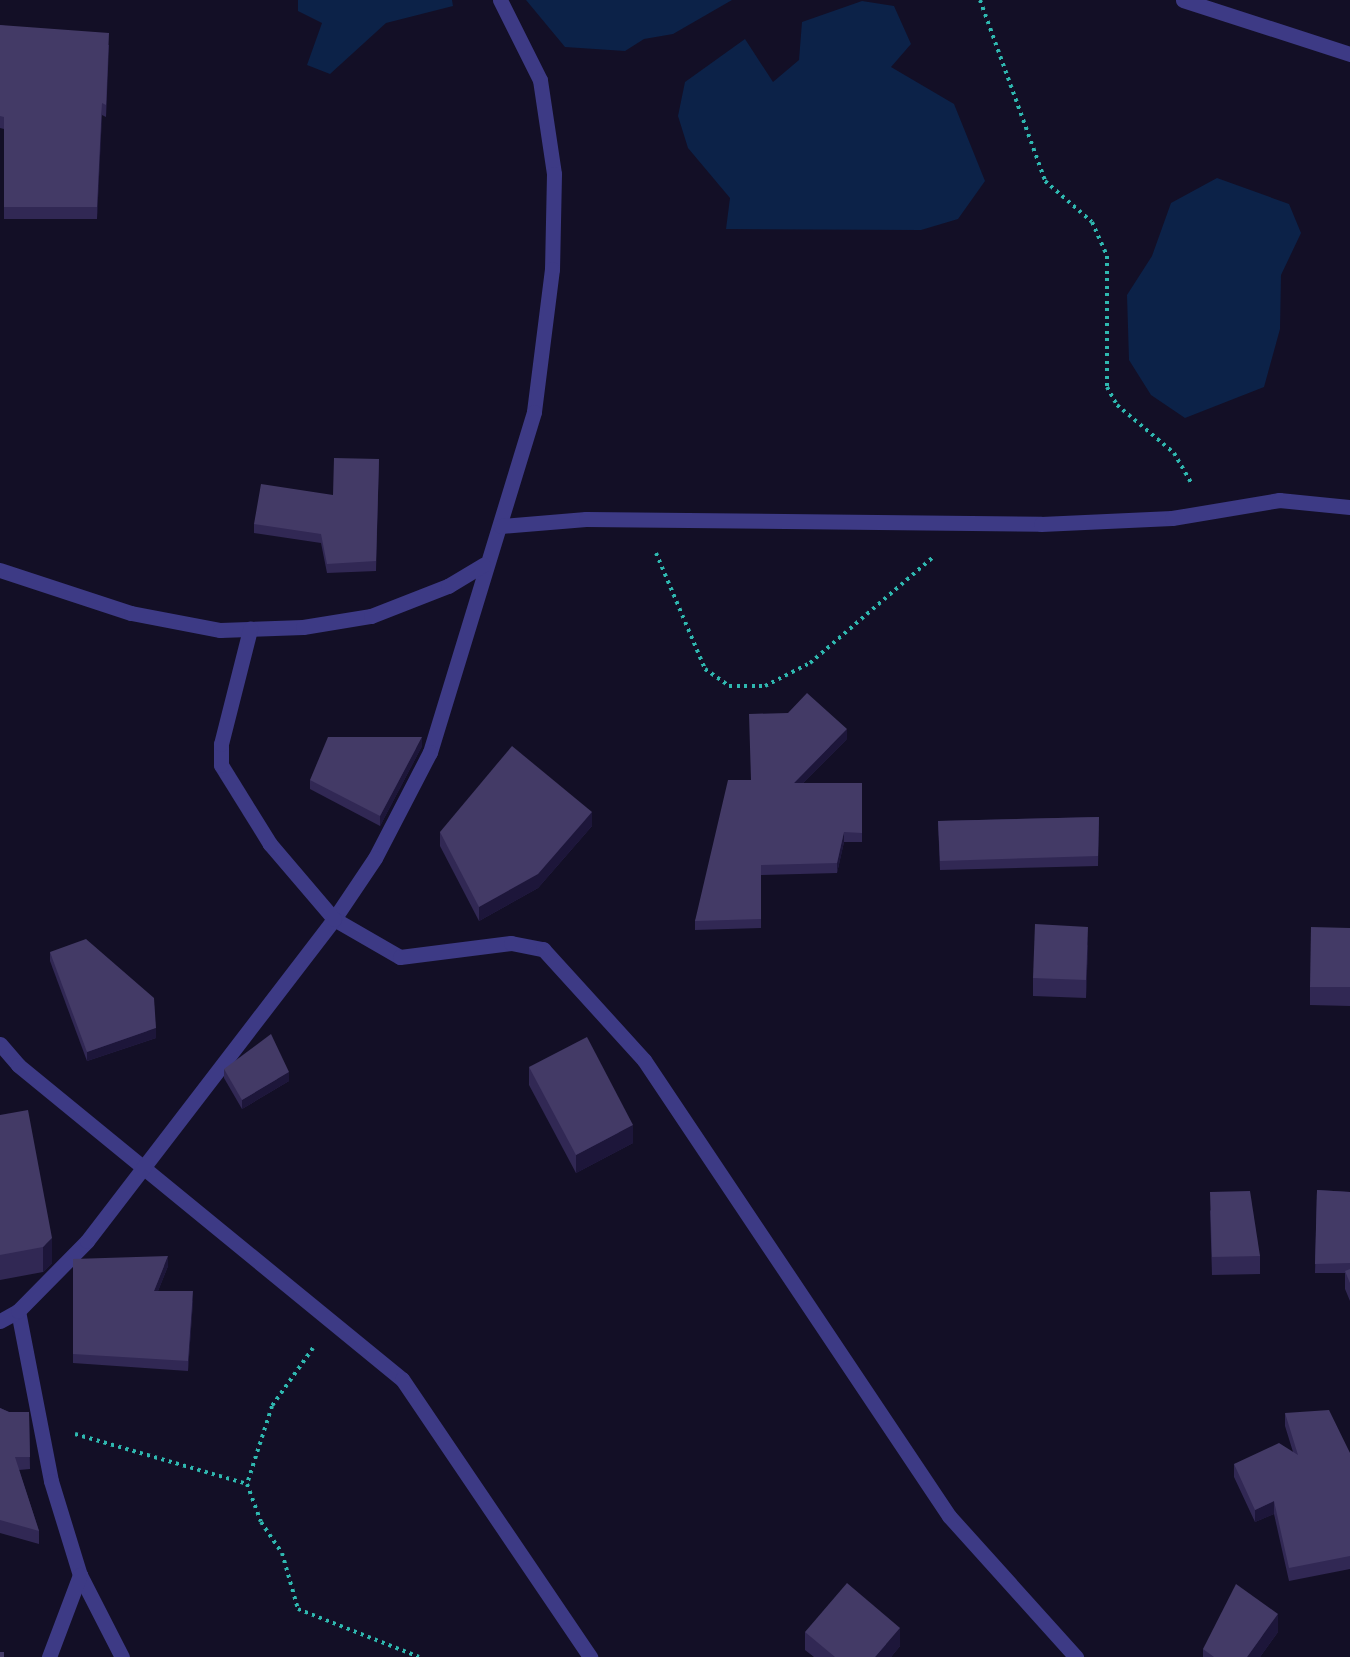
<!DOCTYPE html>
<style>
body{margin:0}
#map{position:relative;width:1350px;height:1657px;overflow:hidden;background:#130f26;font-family:"IBM Plex Sans",sans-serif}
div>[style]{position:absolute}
.water>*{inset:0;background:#0c2248}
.path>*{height:4px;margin-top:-2px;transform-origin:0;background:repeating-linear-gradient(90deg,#2fb8b0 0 3px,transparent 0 7.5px)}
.minor>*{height:15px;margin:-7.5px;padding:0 7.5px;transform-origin:7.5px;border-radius:7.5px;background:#3d3a85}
.wall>*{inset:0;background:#312854}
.shaded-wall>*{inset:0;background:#1d163a}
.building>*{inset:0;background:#433a66}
span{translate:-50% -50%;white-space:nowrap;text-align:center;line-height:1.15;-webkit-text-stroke:4.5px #130f26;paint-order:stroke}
</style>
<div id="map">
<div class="water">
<i style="clip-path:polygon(298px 0,452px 0,453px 6px,386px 23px,330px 74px,307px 65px,322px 23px,298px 11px)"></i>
<i style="clip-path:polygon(526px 0,732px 0,673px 34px,644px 39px,625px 51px,565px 47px)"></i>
<i style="clip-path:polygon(862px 1px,894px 6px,911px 44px,891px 67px,954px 104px,985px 181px,958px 219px,921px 230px,726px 229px,730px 198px,688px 148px,678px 116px,685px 82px,745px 39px,773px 82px,799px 60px,802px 22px)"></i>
<i style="clip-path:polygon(1217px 178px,1289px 204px,1301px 233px,1281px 275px,1280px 329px,1264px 387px,1185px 418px,1151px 395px,1129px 360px,1127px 295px,1152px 256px,1171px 203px)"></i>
</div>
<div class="path">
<i style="left:980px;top:0;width:192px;rotate:70.2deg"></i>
<i style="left:1045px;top:181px;width:62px;rotate:41.1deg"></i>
<i style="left:1092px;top:222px;width:37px;rotate:66deg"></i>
<i style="left:1107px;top:256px;width:131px;rotate:90deg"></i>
<i style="left:1107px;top:387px;width:21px;rotate:61deg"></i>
<i style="left:1117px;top:405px;width:75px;rotate:40.1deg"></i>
<i style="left:1174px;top:453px;width:34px;rotate:60deg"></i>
<i style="left:656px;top:553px;width:126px;rotate:67.1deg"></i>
<i style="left:705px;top:669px;width:29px;rotate:35deg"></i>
<i style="left:729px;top:686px;width:36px"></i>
<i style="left:765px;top:686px;width:51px;rotate:-27.1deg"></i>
<i style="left:810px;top:663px;width:161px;rotate:-40.7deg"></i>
<i style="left:313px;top:1348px;width:71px;rotate:125.3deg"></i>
<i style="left:272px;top:1406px;width:82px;rotate:107.8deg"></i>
<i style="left:247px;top:1484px;width:40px;rotate:69.8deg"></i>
<i style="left:261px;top:1522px;width:37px;rotate:56deg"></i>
<i style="left:282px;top:1553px;width:58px;rotate:74.1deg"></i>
<i style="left:298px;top:1609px;width:130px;rotate:21.6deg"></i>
<i style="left:75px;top:1434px;width:179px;rotate:16.2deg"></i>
</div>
<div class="minor">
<i style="left:500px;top:0;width:89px;rotate:63.4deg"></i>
<i style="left:540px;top:80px;width:95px;rotate:81.5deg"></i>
<i style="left:554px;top:174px;width:95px;rotate:91.2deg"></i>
<i style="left:552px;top:269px;width:144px;rotate:97.2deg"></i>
<i style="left:534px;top:412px;width:356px;rotate:107deg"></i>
<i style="left:430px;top:752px;width:119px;rotate:117.4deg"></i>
<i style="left:375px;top:858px;width:73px;rotate:123.9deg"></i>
<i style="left:334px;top:919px;width:76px;rotate:29.9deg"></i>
<i style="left:400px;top:957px;width:112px;rotate:-7.2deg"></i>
<i style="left:511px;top:943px;width:33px;rotate:11deg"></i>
<i style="left:543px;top:949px;width:150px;rotate:47.7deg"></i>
<i style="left:644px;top:1060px;width:549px;rotate:56.22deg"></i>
<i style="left:949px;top:1516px;width:190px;rotate:48deg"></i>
<i style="left:1183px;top:0;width:176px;rotate:17.9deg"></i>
<i style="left:501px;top:526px;width:85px;rotate:-4.7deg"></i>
<i style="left:586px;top:519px;width:455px;rotate:0.6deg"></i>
<i style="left:1041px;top:524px;width:131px;rotate:-2.6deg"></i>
<i style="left:1172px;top:518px;width:109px;rotate:-9.5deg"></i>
<i style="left:1279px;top:500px;width:71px;rotate:5.6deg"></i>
<i style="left:0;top:570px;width:138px;rotate:18.2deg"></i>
<i style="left:131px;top:613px;width:91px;rotate:10.8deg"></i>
<i style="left:220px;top:630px;width:83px;rotate:-2.1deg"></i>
<i style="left:303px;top:627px;width:69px;rotate:-9.2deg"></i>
<i style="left:371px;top:616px;width:83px;rotate:-21.3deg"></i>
<i style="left:448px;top:586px;width:41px;rotate:-31deg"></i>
<i style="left:0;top:1044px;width:28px;rotate:49deg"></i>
<i style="left:18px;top:1065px;width:496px;rotate:39.3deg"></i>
<i style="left:402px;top:1379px;width:336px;rotate:55.9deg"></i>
<i style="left:18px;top:1311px;width:173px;rotate:79deg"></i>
<i style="left:51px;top:1481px;width:98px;rotate:72.9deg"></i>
<i style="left:80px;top:1575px;width:92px;rotate:62.9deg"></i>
<i style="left:0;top:1321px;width:21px;rotate:-29deg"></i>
<i style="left:18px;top:1311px;width:98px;rotate:-45.4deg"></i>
<i style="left:87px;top:1241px;width:406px;rotate:-52.5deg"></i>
<i style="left:334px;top:919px;width:99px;rotate:-130.5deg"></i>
<i style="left:270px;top:844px;width:93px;rotate:-121.8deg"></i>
<i style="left:221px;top:765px;width:21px;rotate:-90deg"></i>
<i style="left:221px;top:744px;width:119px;rotate:-75.8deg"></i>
<i style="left:49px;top:1657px;width:88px;rotate:-69.3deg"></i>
</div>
<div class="wall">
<i style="clip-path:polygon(0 25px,109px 45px,106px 117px,102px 115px,97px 219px,4px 219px,4px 129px,0 128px)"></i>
<i style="clip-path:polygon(379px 459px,376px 571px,327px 573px,321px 543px,254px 533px,254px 524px,333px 495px)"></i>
<i style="clip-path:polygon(847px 739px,803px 783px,862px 783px,862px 842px,844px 842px,837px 873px,761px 875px,761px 928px,695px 930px,695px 921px,751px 780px)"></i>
<i style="clip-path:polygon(422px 746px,380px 826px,310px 789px,310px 780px)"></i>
<i style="clip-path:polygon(1099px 817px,1098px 866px,940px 870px,938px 821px)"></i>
<i style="clip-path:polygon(592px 826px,538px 888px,479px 921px,440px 846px,440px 832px)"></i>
<i style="clip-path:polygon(1350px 928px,1350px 1006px,1310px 1005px,1310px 987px)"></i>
<i style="clip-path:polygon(1088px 945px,1086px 998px,1033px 996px,1033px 978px)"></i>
<i style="clip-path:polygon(50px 952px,156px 1038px,87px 1061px,50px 961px)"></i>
<i style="clip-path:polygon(529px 1067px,633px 1143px,576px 1173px,529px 1085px)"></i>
<i style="clip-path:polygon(224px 1069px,289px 1081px,242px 1109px,224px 1078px)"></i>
<i style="clip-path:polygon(0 1115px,52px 1263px,43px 1272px,0 1280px)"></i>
<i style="clip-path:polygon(1317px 1190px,1350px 1192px,1350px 1301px,1345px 1289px,1345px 1273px,1315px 1273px)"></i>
<i style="clip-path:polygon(1210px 1210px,1260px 1256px,1260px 1274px,1212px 1275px)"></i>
<i style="clip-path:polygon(73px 1259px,168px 1266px,158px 1291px,193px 1301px,188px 1371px,73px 1363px)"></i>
<i style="clip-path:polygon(0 1408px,9px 1412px,29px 1412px,30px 1469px,19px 1470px,39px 1531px,39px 1544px,0 1533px)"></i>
<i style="clip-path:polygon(1285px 1413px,1350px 1453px,1350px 1569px,1289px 1581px,1274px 1514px,1255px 1522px,1234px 1477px,1234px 1464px,1293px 1452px,1285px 1426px)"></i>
<i style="clip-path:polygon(805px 1632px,900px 1646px,891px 1657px,814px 1657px,805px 1650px)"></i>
<i style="clip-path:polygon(1278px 1632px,1260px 1657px,1203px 1657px,1203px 1649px)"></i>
</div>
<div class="shaded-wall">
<i style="clip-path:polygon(102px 103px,102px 115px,97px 219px,97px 207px)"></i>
<i style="clip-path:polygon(847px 729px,847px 739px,794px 792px,794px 783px)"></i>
<i style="clip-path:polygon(422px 737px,422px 746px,380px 826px,380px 816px)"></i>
<i style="clip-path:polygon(592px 812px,592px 826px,538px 888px,479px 921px,479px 907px)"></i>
<i style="clip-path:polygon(844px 832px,844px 842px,837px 873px,837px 863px)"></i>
<i style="clip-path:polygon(1088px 927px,1088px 945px,1086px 998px,1086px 980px)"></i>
<i style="clip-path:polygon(156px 1028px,156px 1038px,87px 1061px,87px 1052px)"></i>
<i style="clip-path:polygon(289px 1072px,289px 1081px,242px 1109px,242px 1100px)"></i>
<i style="clip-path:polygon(633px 1125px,633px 1143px,576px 1173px,576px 1155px)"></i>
<i style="clip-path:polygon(52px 1238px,52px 1263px,43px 1272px,43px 1247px)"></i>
<i style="clip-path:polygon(168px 1256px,168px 1266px,154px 1301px,154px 1291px)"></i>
<i style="clip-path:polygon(193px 1291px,193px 1301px,188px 1371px,188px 1361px)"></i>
<i style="clip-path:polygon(1274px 1501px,1274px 1514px,1255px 1522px,1255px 1510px)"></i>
<i style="clip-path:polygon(1278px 1614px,1278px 1632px,1260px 1657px,1247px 1657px)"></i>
<i style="clip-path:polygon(900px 1628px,900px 1646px,891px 1657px,875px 1657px)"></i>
</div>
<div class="building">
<i style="clip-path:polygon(0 25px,109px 33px,106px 105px,102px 103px,97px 207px,4px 207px,4px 117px,0 116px)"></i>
<i style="clip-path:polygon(334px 458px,379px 459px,376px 561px,327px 564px,321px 534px,254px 524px,261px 484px,333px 495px)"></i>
<i style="clip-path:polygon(807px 693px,847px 729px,794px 783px,862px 783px,862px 833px,844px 832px,837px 863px,761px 865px,761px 919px,695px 921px,728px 780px,751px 780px,749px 714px,788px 713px)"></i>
<i style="clip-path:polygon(328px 737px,422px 737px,380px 816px,310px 780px)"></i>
<i style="clip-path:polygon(512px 746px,592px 812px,538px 874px,479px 907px,440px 832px)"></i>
<i style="clip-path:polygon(1099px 817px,1098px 856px,940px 861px,938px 821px)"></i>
<i style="clip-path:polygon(1035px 924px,1088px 927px,1086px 980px,1033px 978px)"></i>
<i style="clip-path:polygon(1311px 927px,1350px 928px,1350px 987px,1310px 987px)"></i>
<i style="clip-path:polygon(86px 939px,154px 998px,156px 1028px,87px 1052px,50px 952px)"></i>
<i style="clip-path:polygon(271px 1034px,289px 1072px,242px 1100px,224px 1069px)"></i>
<i style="clip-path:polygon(587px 1037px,633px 1125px,576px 1155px,529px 1067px)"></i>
<i style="clip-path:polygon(28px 1110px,52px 1238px,43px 1247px,0 1255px,0 1115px)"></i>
<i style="clip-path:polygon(1317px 1190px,1350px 1192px,1350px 1263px,1315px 1264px)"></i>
<i style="clip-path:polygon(1250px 1191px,1260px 1256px,1212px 1257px,1210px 1192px)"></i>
<i style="clip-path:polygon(168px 1256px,154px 1291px,193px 1291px,188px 1361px,73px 1354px,73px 1259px)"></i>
<i style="clip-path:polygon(1350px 1269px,1350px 1283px,1345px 1271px)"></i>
<i style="clip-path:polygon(0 1408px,9px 1412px,29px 1412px,30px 1457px,15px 1457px,39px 1531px,0 1520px)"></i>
<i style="clip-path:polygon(1329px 1410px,1350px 1453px,1350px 1556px,1289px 1568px,1274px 1501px,1255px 1510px,1234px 1464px,1279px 1443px,1298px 1455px,1285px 1413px)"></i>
<i style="clip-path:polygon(847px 1583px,900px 1628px,875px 1657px,835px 1657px,805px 1632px)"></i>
<i style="clip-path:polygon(1236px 1584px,1278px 1614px,1247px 1657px,1214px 1657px,1203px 1649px)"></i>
<i style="clip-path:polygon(0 1652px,4px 1652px,4px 1657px,0 1657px)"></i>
</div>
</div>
